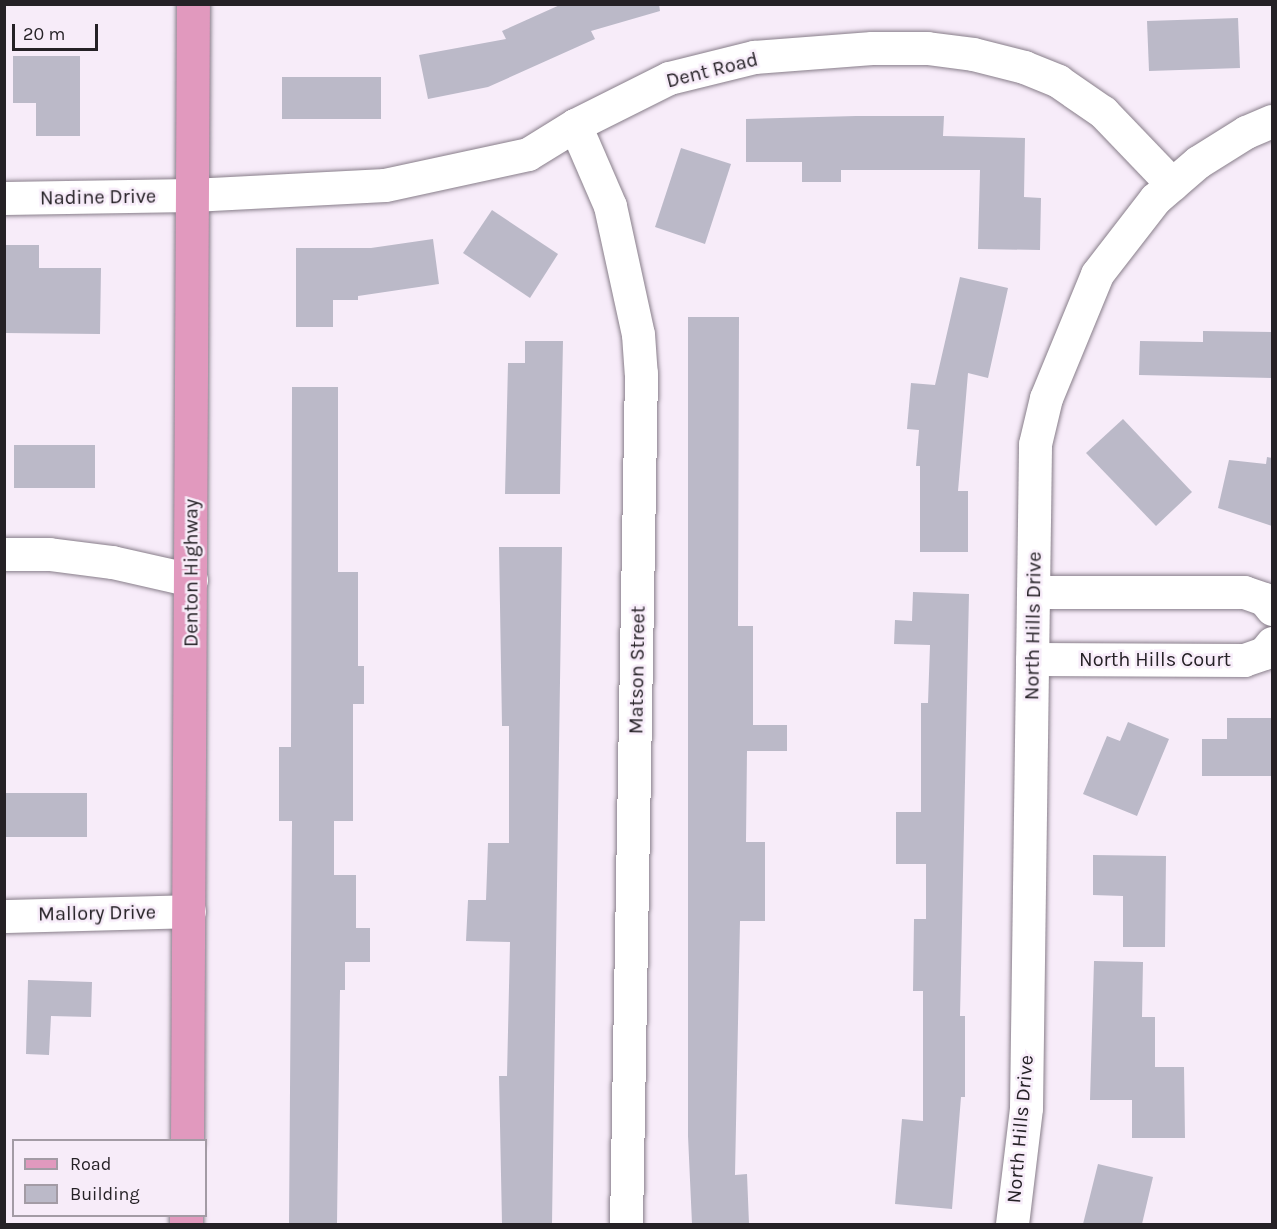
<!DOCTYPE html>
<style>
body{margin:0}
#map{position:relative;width:1277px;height:1229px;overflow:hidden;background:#f7ecf9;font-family:Karla,sans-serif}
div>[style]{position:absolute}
.building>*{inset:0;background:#bbb9c8}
.roads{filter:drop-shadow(0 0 2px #887e8a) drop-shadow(0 0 2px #887e8a)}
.minor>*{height:33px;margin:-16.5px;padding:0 16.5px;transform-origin:16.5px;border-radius:16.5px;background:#fff}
.major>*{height:33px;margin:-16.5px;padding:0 16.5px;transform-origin:16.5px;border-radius:16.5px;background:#e199be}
span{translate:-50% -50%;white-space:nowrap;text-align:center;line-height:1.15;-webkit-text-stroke:5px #f7ecf9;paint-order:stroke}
.street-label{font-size:20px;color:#252126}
.frame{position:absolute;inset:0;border:6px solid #252126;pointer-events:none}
.legend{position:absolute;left:12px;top:1139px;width:195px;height:78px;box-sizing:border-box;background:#f7ecf9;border:2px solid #a39ba5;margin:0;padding:8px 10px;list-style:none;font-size:18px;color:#252126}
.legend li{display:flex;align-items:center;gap:12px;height:30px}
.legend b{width:30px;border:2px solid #a39ba5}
.scale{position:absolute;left:12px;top:24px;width:86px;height:27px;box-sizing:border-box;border:3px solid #252126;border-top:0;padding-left:8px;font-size:18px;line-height:21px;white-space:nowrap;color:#252126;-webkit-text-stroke:4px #f7ecf9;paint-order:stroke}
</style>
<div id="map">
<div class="building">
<i style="clip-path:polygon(562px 4px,659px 4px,660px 11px,591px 31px,595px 39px,488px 87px,428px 99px,419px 55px,506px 39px,502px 31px)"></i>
<i style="clip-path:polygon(1238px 18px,1240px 68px,1149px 71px,1147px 21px)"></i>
<i style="clip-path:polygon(13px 56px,80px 56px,80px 136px,36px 136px,36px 103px,13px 103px)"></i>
<i style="clip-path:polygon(282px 77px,381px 77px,381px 119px,282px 119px)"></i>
<i style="clip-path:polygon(856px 116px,944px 116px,943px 136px,1025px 138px,1024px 197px,1041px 198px,1040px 250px,978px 249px,980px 170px,841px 170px,841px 182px,802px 182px,802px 162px,746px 162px,746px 119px)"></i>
<i style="clip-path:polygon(681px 148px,731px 164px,705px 244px,655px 227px)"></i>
<i style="clip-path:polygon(492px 210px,558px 254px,530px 298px,463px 253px)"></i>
<i style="clip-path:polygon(433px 239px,439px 284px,358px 296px,358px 300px,333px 300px,333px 327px,296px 327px,296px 248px,371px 248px)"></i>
<i style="clip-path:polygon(5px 245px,39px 245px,39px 268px,101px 268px,100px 334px,5px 333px)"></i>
<i style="clip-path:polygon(960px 277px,1008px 288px,988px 378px,968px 373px,958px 491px,968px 491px,968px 552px,920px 552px,920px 466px,916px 466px,919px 430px,907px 429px,911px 383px,935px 385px)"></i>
<i style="clip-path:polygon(688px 317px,739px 317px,738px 626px,753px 626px,753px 725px,787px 725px,787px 751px,747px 751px,746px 842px,765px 842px,765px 921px,740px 921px,735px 1175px,747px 1174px,749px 1224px,692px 1224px,688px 1136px)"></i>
<i style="clip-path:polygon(1203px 331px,1272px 332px,1272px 378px,1139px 375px,1140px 341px,1203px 342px)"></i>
<i style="clip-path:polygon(525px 341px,563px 341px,560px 494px,505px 494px,508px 363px,525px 363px)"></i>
<i style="clip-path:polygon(292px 387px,338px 387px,338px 572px,358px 572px,358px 666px,364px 666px,364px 704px,353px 704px,353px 821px,334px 821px,334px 875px,356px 875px,356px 928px,370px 928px,370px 962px,345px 962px,345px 990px,340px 990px,337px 1224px,289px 1224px,292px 821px,279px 821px,279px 747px,291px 747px)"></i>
<i style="clip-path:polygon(1123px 419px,1192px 492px,1156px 526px,1086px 453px)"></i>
<i style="clip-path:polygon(14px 445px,95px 445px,95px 488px,14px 488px)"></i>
<i style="clip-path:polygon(1267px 457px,1272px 458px,1272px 526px,1218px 508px,1229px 460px,1266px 464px)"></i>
<i style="clip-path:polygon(499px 547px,562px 547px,552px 1224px,502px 1224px,499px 1076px,507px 1076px,510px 942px,466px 941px,468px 900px,486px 900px,488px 843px,509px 843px,509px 726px,502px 726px)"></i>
<i style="clip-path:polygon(913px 592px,969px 594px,960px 1016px,965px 1016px,965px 1097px,961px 1097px,952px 1209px,895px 1204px,902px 1119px,923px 1121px,923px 991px,913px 991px,914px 919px,926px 919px,926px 864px,896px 864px,896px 812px,921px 812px,921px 703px,928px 703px,930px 645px,894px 644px,895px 620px,912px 621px)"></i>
<i style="clip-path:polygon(1227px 718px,1272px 718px,1272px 776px,1202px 776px,1202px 739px,1227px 739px)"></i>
<i style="clip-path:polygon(1128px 722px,1169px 739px,1137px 816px,1083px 794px,1107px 736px,1120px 741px)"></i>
<i style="clip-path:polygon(4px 793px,87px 793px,87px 837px,4px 837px)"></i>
<i style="clip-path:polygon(1093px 855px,1166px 856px,1165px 947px,1123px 947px,1123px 896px,1093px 895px)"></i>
<i style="clip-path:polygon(1094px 961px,1143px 962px,1142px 1017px,1155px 1017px,1155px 1067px,1184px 1067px,1185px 1138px,1132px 1138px,1132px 1100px,1090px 1100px)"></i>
<i style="clip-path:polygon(28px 980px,92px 982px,91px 1017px,51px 1016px,49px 1055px,26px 1054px)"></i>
<i style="clip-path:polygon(1098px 1164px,1153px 1177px,1142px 1224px,1083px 1224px)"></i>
</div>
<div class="roads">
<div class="minor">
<i style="left:575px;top:125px;width:88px;rotate:66.6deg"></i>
<i style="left:610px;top:206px;width:131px;rotate:77.7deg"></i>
<i style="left:638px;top:334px;width:39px;rotate:86deg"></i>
<i style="left:641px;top:373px;width:851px;rotate:91.01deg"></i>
<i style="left:4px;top:198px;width:188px;rotate:-0.9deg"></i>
<i style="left:192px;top:195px;width:193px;rotate:-3deg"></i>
<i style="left:385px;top:185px;width:146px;rotate:-12.2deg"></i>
<i style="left:528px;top:154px;width:55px;rotate:-31.7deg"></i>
<i style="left:575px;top:125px;width:105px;rotate:-26.6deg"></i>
<i style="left:669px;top:78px;width:88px;rotate:-13.9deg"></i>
<i style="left:754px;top:57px;width:118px;rotate:-4.4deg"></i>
<i style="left:872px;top:48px;width:55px"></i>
<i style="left:927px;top:48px;width:46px;rotate:7.4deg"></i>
<i style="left:973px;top:54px;width:53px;rotate:14.3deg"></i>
<i style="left:1024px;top:67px;width:37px;rotate:22deg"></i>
<i style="left:1058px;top:81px;width:55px;rotate:34.6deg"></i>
<i style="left:1103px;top:112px;width:100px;rotate:46.2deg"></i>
<i style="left:4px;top:554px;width:45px"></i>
<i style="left:49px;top:554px;width:64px;rotate:7.2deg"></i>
<i style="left:112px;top:562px;width:81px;rotate:12.8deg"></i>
<i style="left:1033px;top:592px;width:211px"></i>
<i style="left:1244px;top:592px;width:21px;rotate:19deg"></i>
<i style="left:1264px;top:599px;width:13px;rotate:51deg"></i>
<i style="left:1032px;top:659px;width:212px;rotate:0.3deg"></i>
<i style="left:1244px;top:660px;width:21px;rotate:-19deg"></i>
<i style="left:1264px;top:653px;width:13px;rotate:-51deg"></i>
<i style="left:4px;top:916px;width:185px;rotate:-1.5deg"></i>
<i style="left:1012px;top:1224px;width:117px;rotate:-83.1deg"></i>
<i style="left:1026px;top:1108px;width:664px;rotate:-89.22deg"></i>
<i style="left:1035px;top:444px;width:47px;rotate:-76.6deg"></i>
<i style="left:1046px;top:398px;width:134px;rotate:-67.6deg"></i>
<i style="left:1097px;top:274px;width:95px;rotate:-52.3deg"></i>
<i style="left:1155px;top:199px;width:57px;rotate:-40.7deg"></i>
<i style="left:1198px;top:162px;width:57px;rotate:-32deg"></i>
<i style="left:1246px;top:132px;width:28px;rotate:-23deg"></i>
</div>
<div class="major">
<i style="left:187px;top:1140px;width:1136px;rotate:-89.7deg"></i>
<i style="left:186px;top:1224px;width:8px;rotate:-90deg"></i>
</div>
</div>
<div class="street-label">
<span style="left:712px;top:70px;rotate:-14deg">Dent Road</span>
<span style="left:98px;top:197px;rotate:-1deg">Nadine Drive</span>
<span style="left:191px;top:573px;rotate:-90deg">Denton Highway</span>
<span style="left:1033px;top:626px;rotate:-89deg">North Hills Drive</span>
<span style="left:1155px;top:659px">North Hills Court</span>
<span style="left:637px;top:670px;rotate:-89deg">Matson Street</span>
<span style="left:97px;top:913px;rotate:-1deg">Mallory Drive</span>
<span style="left:1020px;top:1129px;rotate:-85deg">North Hills Drive</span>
</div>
<div class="frame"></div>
<ul class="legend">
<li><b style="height:8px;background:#e199be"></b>Road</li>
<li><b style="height:16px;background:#bbb9c8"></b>Building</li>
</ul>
<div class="scale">20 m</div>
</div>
